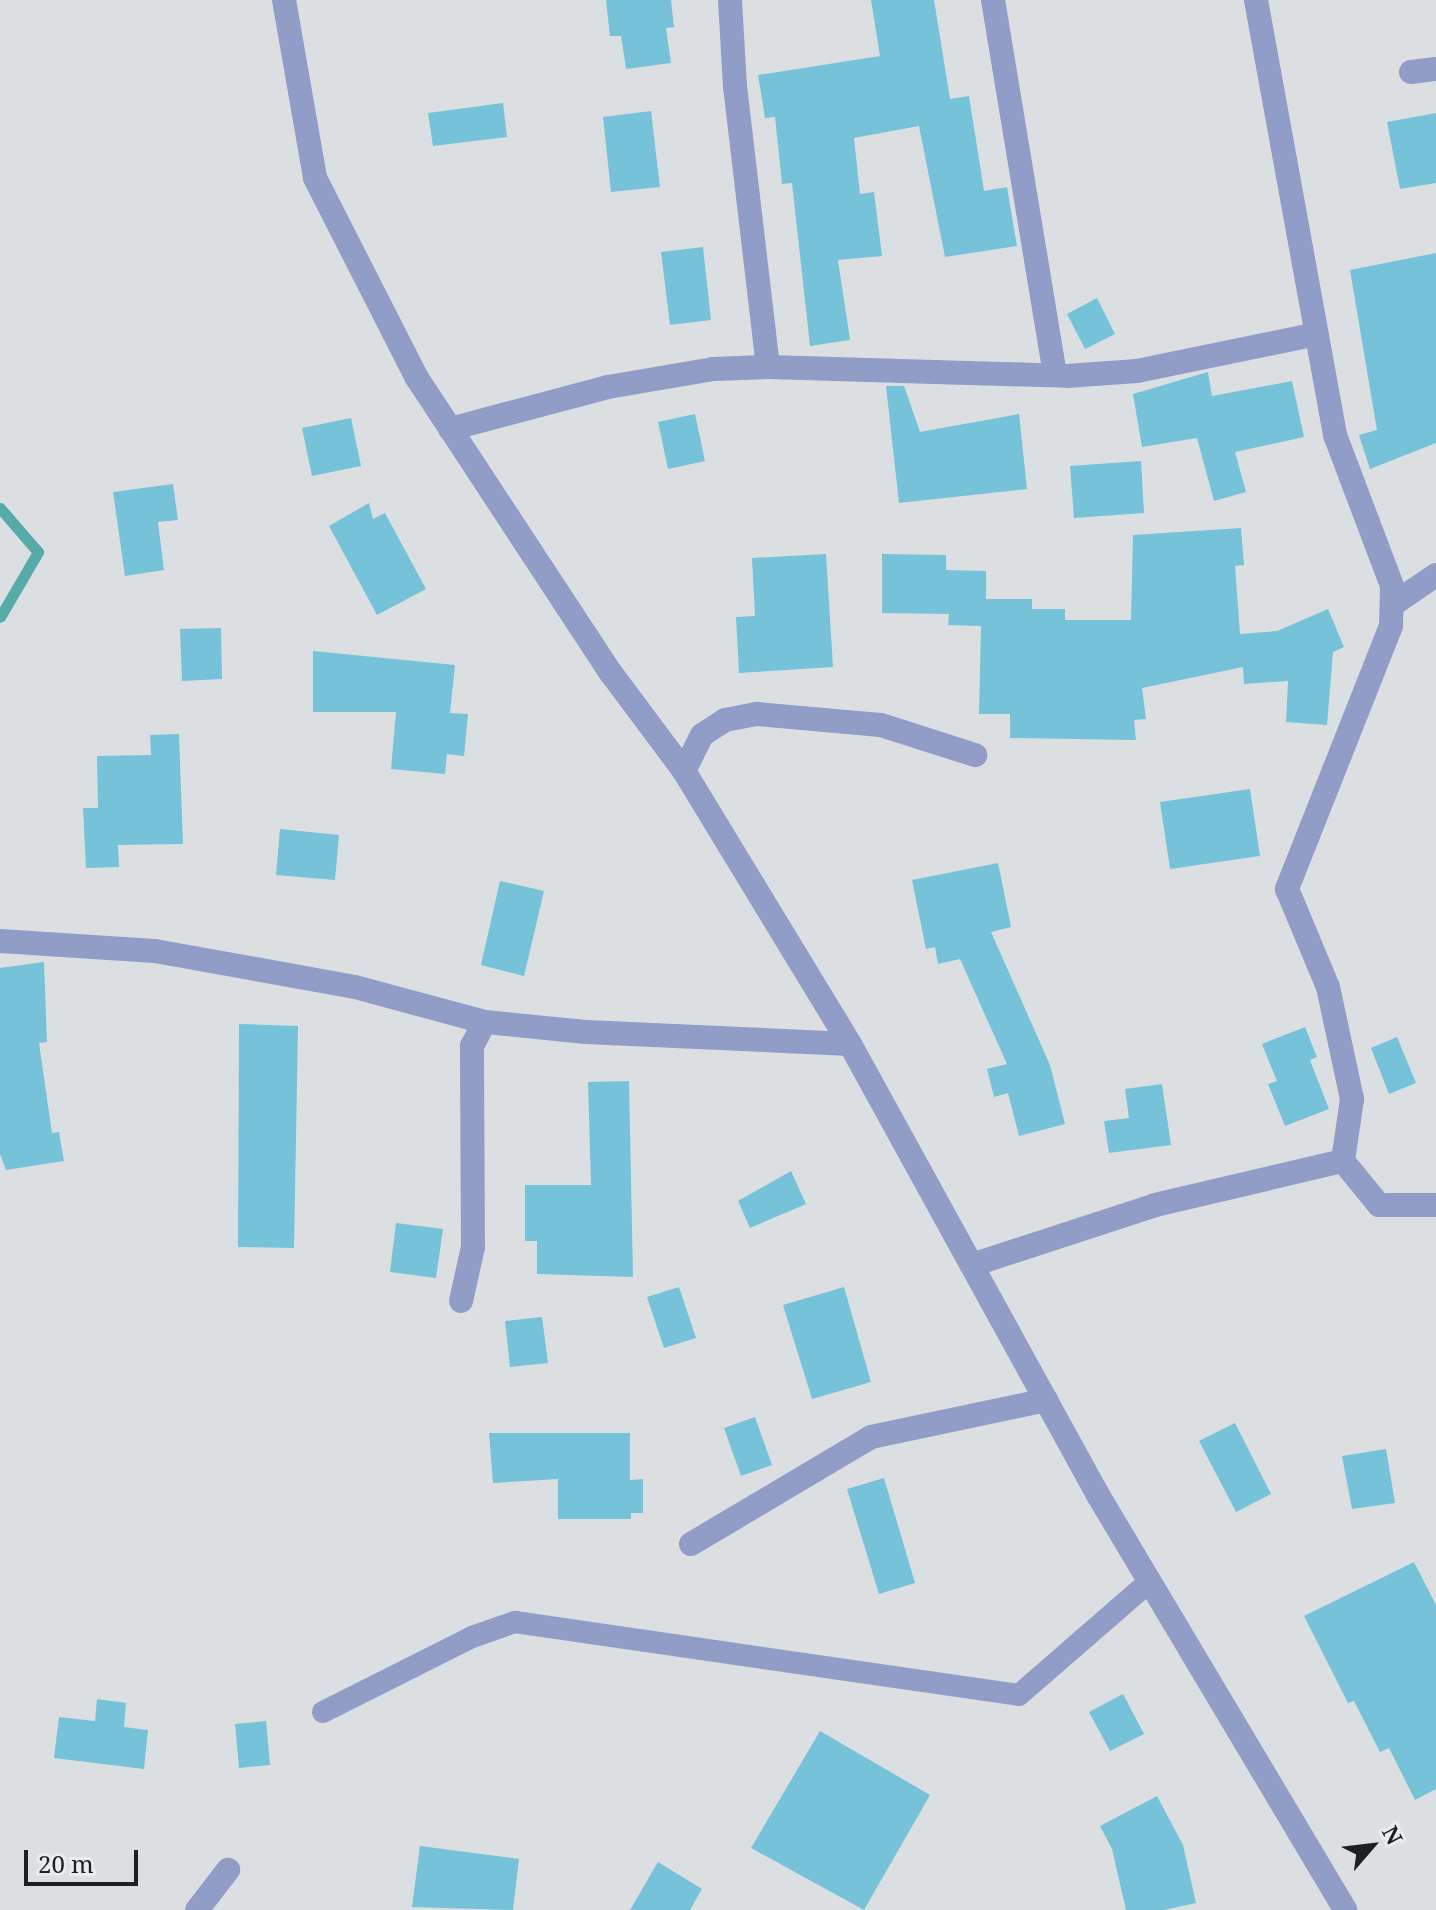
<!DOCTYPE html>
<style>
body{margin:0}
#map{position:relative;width:1436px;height:1910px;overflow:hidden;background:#dbdfe2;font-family:"Noto Serif",serif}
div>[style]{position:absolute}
.stream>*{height:11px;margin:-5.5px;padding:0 5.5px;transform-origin:5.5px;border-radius:5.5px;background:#56aaa8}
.building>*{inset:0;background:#76c2d9}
.lane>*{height:22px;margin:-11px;padding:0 11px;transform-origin:11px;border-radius:11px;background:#919cc7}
.street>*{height:24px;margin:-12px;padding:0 12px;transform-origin:12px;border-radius:12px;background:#919cc7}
span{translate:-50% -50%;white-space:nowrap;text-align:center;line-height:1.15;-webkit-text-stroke:7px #e8ecef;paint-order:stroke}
.north{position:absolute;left:1332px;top:1806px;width:80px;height:80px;-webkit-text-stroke:6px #e8ecef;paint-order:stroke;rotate:62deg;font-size:22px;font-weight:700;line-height:32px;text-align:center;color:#1e1f21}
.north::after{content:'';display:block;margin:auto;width:28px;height:36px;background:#1e1f21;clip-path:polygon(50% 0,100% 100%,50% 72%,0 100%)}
.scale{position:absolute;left:24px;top:1850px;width:114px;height:36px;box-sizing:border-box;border:4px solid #1e1f21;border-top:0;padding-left:10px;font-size:24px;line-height:28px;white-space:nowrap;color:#1e1f21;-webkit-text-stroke:6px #e8ecef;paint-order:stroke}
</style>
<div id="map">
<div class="stream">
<i style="left:0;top:508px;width:58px;rotate:49.2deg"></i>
<i style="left:38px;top:552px;width:75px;rotate:120.3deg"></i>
</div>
<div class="building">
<i style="clip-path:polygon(606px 0,671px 0,674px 27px,666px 28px,671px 63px,626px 69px,621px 36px,610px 36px)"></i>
<i style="clip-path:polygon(871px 0,934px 0,950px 99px,969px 96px,984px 191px,1007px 187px,1017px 246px,945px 257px,919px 126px,854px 138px,860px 194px,874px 192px,882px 256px,838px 260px,850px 340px,810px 346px,792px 183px,782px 184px,775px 117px,765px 118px,758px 75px,880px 56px)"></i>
<i style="clip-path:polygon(503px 103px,507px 137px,433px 146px,428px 113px)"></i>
<i style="clip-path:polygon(651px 111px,660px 187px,611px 192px,603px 117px)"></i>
<i style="clip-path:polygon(1436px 113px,1436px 183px,1400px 189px,1387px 122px)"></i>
<i style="clip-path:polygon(703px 247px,711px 320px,670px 325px,661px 252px)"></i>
<i style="clip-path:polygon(1436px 253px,1436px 443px,1370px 469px,1359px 435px,1377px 430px,1350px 270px)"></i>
<i style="clip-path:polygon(1097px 298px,1115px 334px,1085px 349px,1067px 314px)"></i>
<i style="clip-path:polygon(1208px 372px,1212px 396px,1292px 381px,1304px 437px,1235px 452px,1246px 492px,1214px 501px,1197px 438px,1142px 447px,1133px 394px)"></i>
<i style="clip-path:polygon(886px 386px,904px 386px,920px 432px,1019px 414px,1027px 489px,899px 503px)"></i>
<i style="clip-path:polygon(695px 414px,705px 461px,668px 469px,658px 422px)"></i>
<i style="clip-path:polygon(351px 418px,361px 466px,312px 476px,302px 428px)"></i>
<i style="clip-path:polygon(1141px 461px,1144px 513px,1074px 518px,1070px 466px)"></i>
<i style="clip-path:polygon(173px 484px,178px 520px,158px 522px,164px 570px,125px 576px,113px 492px)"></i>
<i style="clip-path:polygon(369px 503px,373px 519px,385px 513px,426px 589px,377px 615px,329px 526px)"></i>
<i style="clip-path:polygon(1241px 528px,1244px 565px,1235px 566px,1240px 634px,1277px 631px,1328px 609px,1344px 647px,1333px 652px,1327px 725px,1286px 722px,1288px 681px,1244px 684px,1243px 667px,1142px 688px,1146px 719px,1134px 720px,1136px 740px,1010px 738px,1010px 714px,979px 714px,981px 626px,948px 625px,949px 614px,882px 613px,882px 554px,946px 555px,946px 570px,986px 571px,986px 599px,1032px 599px,1032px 609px,1065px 609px,1065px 620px,1131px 620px,1133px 535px)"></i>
<i style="clip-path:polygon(826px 554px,833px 667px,739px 673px,736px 617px,755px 616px,752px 558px)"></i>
<i style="clip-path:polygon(221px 628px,222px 679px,182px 681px,180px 629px)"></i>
<i style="clip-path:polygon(313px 651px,455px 665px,450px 713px,468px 714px,464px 756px,447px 754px,445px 774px,391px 769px,396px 712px,313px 712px)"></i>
<i style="clip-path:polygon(179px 734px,183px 844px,118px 845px,119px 867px,86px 868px,83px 808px,98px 808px,97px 756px,151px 755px,150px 735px)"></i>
<i style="clip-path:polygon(1250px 789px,1260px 856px,1170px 869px,1160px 802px)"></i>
<i style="clip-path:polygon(280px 829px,339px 835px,335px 880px,276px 875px)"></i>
<i style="clip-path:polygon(998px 863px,1011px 927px,991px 932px,1050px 1065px,1065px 1124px,1019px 1136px,1008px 1093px,994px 1097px,987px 1069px,1007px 1064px,960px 959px,938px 964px,935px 947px,926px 949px,912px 880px)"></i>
<i style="clip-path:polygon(500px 881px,544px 891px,524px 976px,481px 965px)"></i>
<i style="clip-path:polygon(44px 962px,47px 1042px,39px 1043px,52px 1133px,59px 1132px,64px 1161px,6px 1170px,0 1154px,0 968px)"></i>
<i style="clip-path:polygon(239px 1024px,298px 1026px,294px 1248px,238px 1247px)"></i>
<i style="clip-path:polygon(1305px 1027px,1317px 1057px,1310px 1060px,1329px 1109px,1285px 1126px,1268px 1084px,1277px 1081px,1262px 1044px)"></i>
<i style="clip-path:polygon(1397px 1037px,1416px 1083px,1389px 1094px,1371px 1048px)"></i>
<i style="clip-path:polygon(629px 1081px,633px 1277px,537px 1274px,537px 1241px,525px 1241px,525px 1185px,591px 1185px,588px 1082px)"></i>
<i style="clip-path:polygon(1162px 1084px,1171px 1145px,1109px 1153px,1104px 1121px,1129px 1118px,1125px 1089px)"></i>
<i style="clip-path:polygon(791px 1171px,806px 1204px,750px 1228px,738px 1201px)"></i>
<i style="clip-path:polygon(396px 1223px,443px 1229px,436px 1278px,390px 1272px)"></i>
<i style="clip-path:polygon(679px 1287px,696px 1338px,664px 1348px,647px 1297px)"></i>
<i style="clip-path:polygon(844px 1287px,871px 1382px,812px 1399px,783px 1305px)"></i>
<i style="clip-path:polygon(542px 1317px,548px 1363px,510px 1367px,505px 1321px)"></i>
<i style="clip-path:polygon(755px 1417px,772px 1465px,741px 1476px,724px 1428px)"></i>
<i style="clip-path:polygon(1235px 1423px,1271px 1494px,1236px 1512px,1199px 1441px)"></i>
<i style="clip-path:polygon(489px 1433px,630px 1433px,630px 1480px,643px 1479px,643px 1513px,631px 1513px,631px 1519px,558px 1519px,558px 1479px,493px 1483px)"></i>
<i style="clip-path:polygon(1386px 1449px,1395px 1503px,1352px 1509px,1342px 1456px)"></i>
<i style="clip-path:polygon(884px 1478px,915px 1583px,879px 1594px,847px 1489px)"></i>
<i style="clip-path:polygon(1414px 1562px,1436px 1605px,1436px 1789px,1415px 1800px,1389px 1748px,1380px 1752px,1354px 1701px,1348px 1703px,1304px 1616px)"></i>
<i style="clip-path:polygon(1123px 1694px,1144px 1734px,1110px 1751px,1089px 1712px)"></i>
<i style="clip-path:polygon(97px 1699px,126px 1703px,124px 1727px,148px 1730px,144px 1769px,54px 1758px,59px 1717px,95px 1721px)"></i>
<i style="clip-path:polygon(266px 1721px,270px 1765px,239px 1768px,235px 1724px)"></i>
<i style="clip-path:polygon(820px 1731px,930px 1795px,864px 1910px,751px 1848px)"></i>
<i style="clip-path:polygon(1157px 1796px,1183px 1845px,1196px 1903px,1164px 1910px,1126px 1910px,1112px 1849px,1100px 1826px)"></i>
<i style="clip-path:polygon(420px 1846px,519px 1859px,513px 1910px,412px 1907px)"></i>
<i style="clip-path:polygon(658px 1862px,702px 1889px,690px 1910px,630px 1910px)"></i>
</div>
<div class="lane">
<i style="left:323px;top:1712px;width:167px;rotate:-26.7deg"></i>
<i style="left:472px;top:1637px;width:46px;rotate:-19.2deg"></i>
<i style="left:515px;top:1622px;width:509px;rotate:8.24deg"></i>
<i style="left:1019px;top:1695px;width:172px;rotate:-41deg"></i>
</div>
<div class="street">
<i style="left:284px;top:0;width:181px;rotate:80.1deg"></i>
<i style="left:315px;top:178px;width:225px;rotate:63deg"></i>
<i style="left:417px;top:378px;width:353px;rotate:56.7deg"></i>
<i style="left:611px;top:673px;width:122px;rotate:53.3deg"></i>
<i style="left:684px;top:771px;width:320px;rotate:58.7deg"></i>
<i style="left:850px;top:1044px;width:515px;rotate:61.19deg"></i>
<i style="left:1098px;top:1495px;width:483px;rotate:59.2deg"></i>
<i style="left:993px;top:0;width:380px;rotate:80.6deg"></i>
<i style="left:1256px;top:0;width:442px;rotate:79.7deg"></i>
<i style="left:1335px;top:435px;width:161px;rotate:69.3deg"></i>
<i style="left:1392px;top:586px;width:40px;rotate:91.4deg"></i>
<i style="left:1391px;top:626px;width:283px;rotate:111.6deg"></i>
<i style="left:1287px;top:889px;width:106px;rotate:67.3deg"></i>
<i style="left:1328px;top:987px;width:115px;rotate:77.9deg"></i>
<i style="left:1352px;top:1099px;width:63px;rotate:98.3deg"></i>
<i style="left:1343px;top:1161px;width:57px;rotate:50.7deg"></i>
<i style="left:1379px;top:1205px;width:57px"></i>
<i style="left:1411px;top:72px;width:25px;rotate:-7deg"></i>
<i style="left:768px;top:367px;width:299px;rotate:1.7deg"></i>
<i style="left:1067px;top:376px;width:70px;rotate:-4.1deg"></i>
<i style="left:1137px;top:371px;width:180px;rotate:-11.6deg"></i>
<i style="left:450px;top:429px;width:163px;rotate:-14.9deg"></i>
<i style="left:608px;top:387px;width:107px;rotate:-9.7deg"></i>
<i style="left:713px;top:369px;width:55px;rotate:-2.1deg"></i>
<i style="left:768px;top:367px;width:282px;rotate:-96.7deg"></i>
<i style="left:735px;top:87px;width:87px;rotate:-93.3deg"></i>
<i style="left:1392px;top:605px;width:53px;rotate:-34.3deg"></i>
<i style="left:684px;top:771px;width:40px;rotate:-63.4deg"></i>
<i style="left:702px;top:735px;width:27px;rotate:-33deg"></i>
<i style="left:725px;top:720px;width:33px;rotate:-11deg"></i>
<i style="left:757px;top:714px;width:124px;rotate:5.1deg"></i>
<i style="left:881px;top:725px;width:99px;rotate:17.7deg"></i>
<i style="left:0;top:941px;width:155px;rotate:3.7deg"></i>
<i style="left:155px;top:951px;width:203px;rotate:10.2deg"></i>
<i style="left:355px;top:987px;width:135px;rotate:15.1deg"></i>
<i style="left:975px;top:1264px;width:189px;rotate:-18.1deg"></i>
<i style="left:1155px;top:1205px;width:193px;rotate:-13.2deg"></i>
<i style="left:461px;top:1301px;width:55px;rotate:-77.5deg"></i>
<i style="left:473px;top:1247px;width:201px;rotate:-90.3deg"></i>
<i style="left:472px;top:1046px;width:27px;rotate:-62deg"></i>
<i style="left:485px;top:1022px;width:101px;rotate:5.7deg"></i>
<i style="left:586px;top:1032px;width:264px;rotate:2.6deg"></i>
<i style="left:691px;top:1544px;width:209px;rotate:-30.7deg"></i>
<i style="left:871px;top:1437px;width:179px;rotate:-11.9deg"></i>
<i style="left:197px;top:1910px;width:51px;rotate:-52.2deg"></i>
</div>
<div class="north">N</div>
<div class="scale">20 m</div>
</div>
